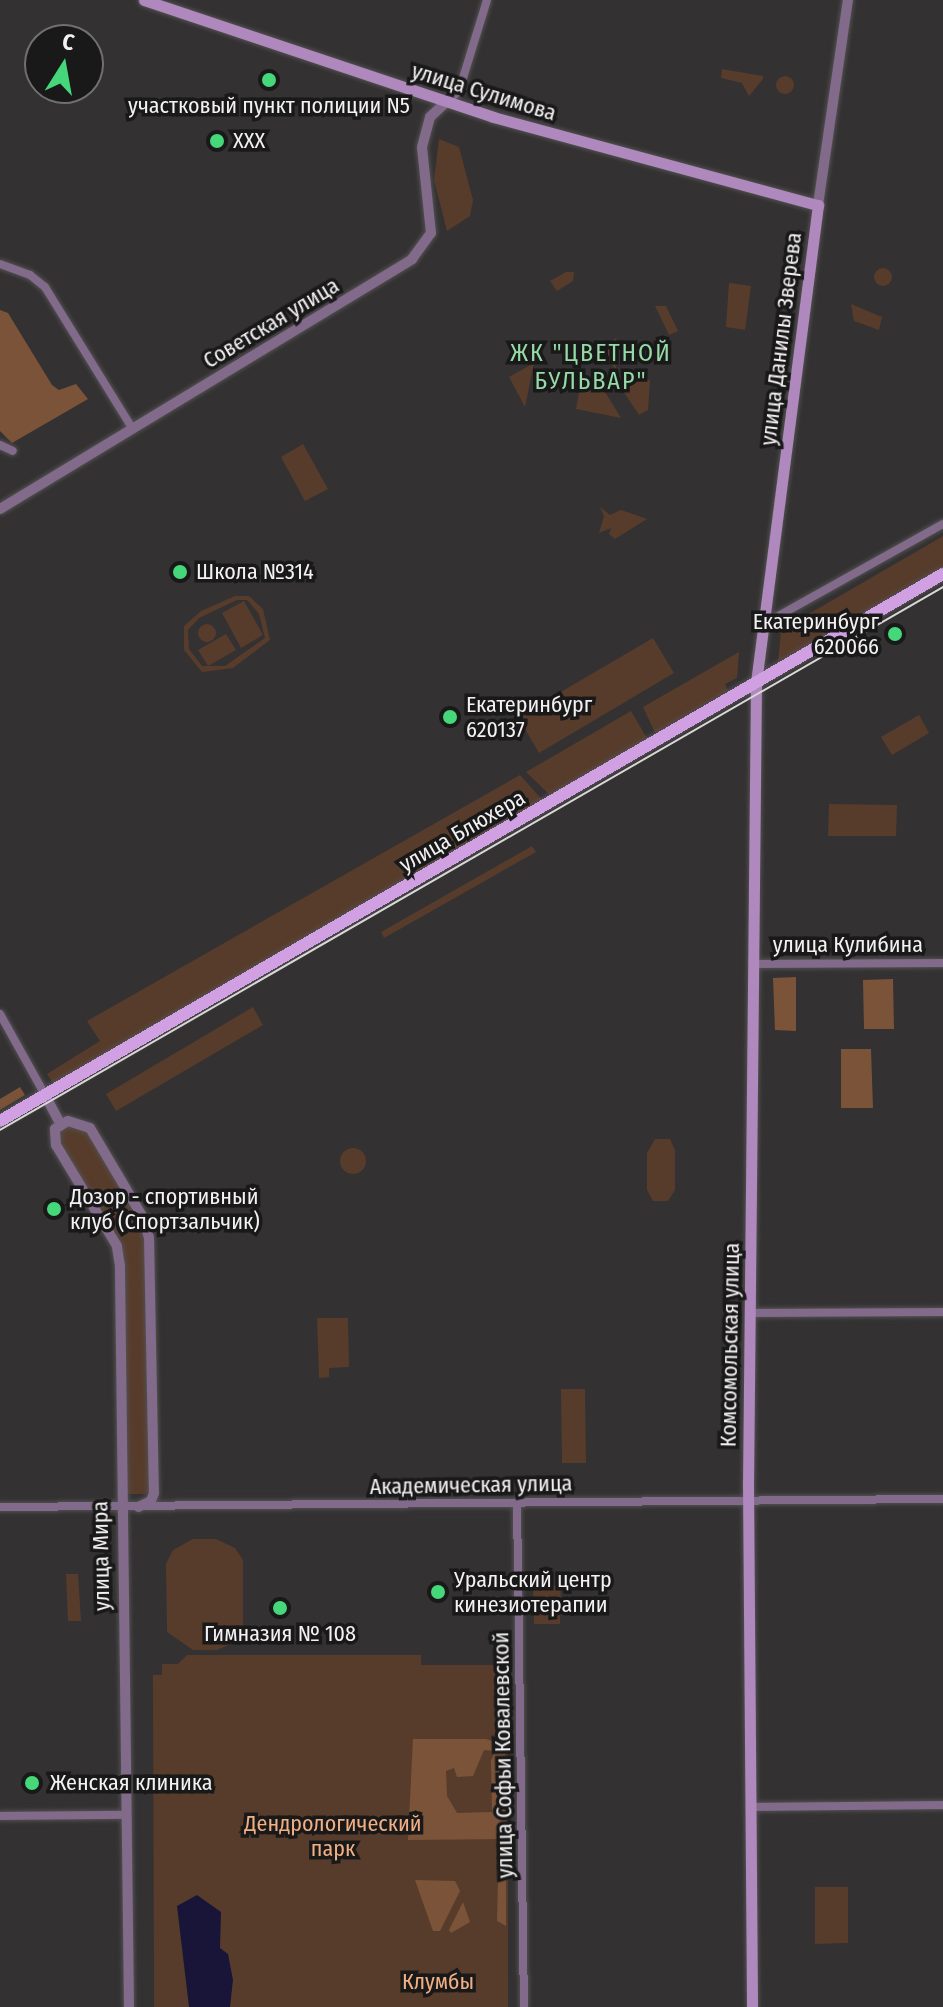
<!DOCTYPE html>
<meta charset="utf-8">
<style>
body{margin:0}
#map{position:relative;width:943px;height:2007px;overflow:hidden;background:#333132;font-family:"Fira Sans Condensed",sans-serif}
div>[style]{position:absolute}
.green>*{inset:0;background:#583c2b}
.round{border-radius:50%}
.forest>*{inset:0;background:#7b5339}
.water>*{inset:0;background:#181538}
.roads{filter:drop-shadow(0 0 2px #525051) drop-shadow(0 0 2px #525051)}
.minor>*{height:8px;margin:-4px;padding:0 4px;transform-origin:4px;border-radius:4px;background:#826a8b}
.tertiary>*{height:10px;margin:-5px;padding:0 5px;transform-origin:5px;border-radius:5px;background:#826a8b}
.secondary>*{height:11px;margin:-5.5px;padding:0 5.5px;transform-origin:5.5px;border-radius:5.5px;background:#af89bd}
.primary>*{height:12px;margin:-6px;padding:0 6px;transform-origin:6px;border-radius:6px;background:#d1a0e3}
.tram>*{height:2px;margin:-1px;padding:0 1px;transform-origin:1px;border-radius:1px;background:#d9d7d8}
.dots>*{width:22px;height:22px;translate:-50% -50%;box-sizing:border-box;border:4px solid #1a191a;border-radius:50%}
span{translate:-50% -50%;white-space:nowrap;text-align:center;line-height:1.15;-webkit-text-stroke:7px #1a191a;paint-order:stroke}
.street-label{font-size:22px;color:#f3f1f2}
.poi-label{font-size:22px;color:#f3f1f2}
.left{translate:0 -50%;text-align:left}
.right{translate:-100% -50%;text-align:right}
.park-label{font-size:22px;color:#f1af84}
.neighbourhood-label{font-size:24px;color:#96daa7;letter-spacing:2px}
.north{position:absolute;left:24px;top:24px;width:80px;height:80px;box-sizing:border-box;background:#1a191a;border:2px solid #716f70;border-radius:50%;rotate:11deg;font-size:22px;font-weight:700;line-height:32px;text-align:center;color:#f3f1f2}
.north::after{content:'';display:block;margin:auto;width:28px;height:36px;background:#46d77a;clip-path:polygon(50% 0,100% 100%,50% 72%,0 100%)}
</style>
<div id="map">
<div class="green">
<i style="clip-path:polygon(722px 69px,763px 76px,763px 79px,749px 96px,742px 83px,721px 78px)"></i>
<i class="round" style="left:776px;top:76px;width:18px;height:18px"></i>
<i style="clip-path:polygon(439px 139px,459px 147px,473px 200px,470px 216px,447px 231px,434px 180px)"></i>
<i class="round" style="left:874px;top:268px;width:18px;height:18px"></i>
<i style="clip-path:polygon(566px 272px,574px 272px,573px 281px,557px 291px,550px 281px)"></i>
<i style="clip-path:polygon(729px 283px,751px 286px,745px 330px,726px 327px)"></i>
<i style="clip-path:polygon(851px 304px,882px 317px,879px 330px,854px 321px)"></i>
<i style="clip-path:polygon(655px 306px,666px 306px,678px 331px,669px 335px)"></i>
<i style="clip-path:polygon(617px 337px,612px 352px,617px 371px,600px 351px)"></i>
<i style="clip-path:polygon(534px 363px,525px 407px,509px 377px)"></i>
<i style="clip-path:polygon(611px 373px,650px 380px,648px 410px,639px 415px)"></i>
<i style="clip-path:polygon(596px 377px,621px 418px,576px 409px,581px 382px)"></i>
<i style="clip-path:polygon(303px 444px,328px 489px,305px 501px,281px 457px)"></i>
<i style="clip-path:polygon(600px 507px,610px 515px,621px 510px,647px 519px,615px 539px,609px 534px,611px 528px,599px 533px,604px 516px)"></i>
<i style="clip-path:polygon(943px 536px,943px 568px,778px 663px,781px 630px)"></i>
<i style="clip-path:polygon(evenodd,235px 596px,249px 596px,263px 609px,270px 640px,233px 668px,202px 672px,184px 650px,184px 626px,201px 611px,235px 596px,237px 600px,247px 600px,259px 614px,265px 638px,225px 666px,202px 666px,189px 649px,188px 630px,199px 618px,237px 600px)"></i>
<i style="clip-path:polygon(244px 601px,263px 635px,241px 648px,222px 613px)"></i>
<i class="round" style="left:198px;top:624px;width:18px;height:18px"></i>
<i style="clip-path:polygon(226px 634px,236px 650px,208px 666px,198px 650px)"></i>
<i style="clip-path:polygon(653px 638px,674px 673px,539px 753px,518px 717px)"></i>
<i style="clip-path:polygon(739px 652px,737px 678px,725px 684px,728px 691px,655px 733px,643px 707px)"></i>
<i style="clip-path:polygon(631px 711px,651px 745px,555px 800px,526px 772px)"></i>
<i style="clip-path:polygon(919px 715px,929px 733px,892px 755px,881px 737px)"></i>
<i style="clip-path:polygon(520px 775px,547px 805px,56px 1088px,47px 1074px,100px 1041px,87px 1021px)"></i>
<i style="clip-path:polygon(829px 804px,897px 805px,896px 836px,828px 836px)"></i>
<i style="clip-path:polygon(532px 846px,536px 852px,384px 938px,381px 932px)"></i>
<i style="clip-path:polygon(253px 1007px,263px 1025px,116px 1111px,106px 1094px)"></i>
<i style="clip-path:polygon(84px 1123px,146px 1225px,154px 1489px,146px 1494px,120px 1494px,119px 1254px,56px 1145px,55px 1129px)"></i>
<i style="clip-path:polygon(655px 1139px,670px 1139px,675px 1150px,675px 1190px,668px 1201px,653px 1201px,647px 1190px,647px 1153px)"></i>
<i class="round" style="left:340px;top:1148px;width:26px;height:26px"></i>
<i style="clip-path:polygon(317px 1318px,348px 1318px,349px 1367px,329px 1368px,329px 1377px,319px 1378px)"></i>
<i style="clip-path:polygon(561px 1389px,585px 1389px,586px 1463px,562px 1463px)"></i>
<i style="clip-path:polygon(193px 1539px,216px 1539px,235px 1548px,243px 1560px,243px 1629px,235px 1642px,217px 1650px,193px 1650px,167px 1632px,166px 1564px,173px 1550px)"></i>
<i style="clip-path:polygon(66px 1574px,78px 1574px,81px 1621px,68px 1621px)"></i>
<i style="clip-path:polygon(533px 1584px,561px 1586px,560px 1624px,534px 1624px)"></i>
<i style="clip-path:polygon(187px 1655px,421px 1655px,421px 1665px,497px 1665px,508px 1740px,508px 2007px,154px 2007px,153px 1675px,162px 1675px,162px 1664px,178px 1664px)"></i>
<i style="clip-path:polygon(815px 1887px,848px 1887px,848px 1943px,815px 1944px)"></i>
</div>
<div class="forest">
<i style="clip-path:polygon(0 310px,8px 313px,52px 385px,59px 390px,76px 384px,88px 399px,12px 443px,0 431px)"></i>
<i style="clip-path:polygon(796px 977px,796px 1031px,775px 1030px,773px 978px)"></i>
<i style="clip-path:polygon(893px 979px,894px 1029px,864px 1029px,863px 980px)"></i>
<i style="clip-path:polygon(841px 1049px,871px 1049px,873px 1108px,841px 1108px)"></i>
<i style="clip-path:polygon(20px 1087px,25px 1095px,0 1110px,0 1099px)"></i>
<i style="clip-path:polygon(evenodd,413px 1739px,486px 1739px,505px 1745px,506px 1839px,408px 1840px,413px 1739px,484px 1750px,495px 1751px,491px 1761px,492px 1812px,457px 1813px,447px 1796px,446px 1771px,454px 1768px,457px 1777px,473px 1776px,484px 1750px)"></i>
<i style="clip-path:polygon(506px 1878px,506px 1926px,497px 1921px,498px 1880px)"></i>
<i style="clip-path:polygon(415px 1880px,455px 1881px,460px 1891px,440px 1931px,433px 1931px)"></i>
<i style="clip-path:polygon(463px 1902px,470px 1922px,451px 1933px,449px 1930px)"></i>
</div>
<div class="water">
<i style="clip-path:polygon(197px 1895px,221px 1912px,220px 1948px,228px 1954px,233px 1980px,230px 2007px,189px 2007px,177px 1906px)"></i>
</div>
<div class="roads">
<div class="minor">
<i style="left:446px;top:102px;width:17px;rotate:-40deg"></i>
<i style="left:459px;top:91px;width:95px;rotate:-72.9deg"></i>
<i style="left:0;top:264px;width:32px;rotate:20deg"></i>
<i style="left:30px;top:275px;width:19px;rotate:39deg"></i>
<i style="left:45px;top:287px;width:166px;rotate:58.3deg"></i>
<i style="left:0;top:445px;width:14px;rotate:25deg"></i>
<i style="left:764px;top:624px;width:205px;rotate:-29.2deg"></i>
<i style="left:754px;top:964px;width:189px;rotate:-0.3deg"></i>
<i style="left:0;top:1014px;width:93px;rotate:60.9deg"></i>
<i style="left:750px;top:1313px;width:193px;rotate:-0.3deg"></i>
<i style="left:517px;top:1502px;width:505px;rotate:89.21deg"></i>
<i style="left:0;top:1507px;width:943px;rotate:-0.49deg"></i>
<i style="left:750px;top:1807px;width:193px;rotate:-0.6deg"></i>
<i style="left:0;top:1816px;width:126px;rotate:-0.5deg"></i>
</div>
<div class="tertiary">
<i style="left:818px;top:205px;width:207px;rotate:-81.7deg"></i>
<i style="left:0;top:509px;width:482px;rotate:-31.2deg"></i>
<i style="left:412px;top:259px;width:32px;rotate:-54deg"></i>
<i style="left:431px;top:233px;width:86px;rotate:-96deg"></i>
<i style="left:422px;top:147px;width:31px;rotate:-75deg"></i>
<i style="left:430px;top:117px;width:22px;rotate:-43deg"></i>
<i style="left:45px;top:1095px;width:34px;rotate:62deg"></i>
<i style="left:129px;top:2007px;width:741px;rotate:-90.7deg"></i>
<i style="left:120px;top:1266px;width:20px;rotate:-99deg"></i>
<i style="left:117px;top:1246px;width:118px;rotate:-121.1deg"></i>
<i style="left:56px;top:1145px;width:16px;rotate:-94deg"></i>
<i style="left:55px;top:1129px;width:15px;rotate:-32deg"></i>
<i style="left:68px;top:1121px;width:23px;rotate:18deg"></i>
<i style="left:90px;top:1128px;width:102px;rotate:59.4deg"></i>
<i style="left:142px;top:1216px;width:23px;rotate:72deg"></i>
<i style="left:149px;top:1238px;width:255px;rotate:88.9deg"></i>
<i style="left:154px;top:1493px;width:9px;rotate:111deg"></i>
<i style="left:151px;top:1501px;width:14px;rotate:155deg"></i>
</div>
<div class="secondary">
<i style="left:144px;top:0;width:368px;rotate:18.5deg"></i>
<i style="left:493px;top:117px;width:337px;rotate:15.2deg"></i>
<i style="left:818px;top:205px;width:483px;rotate:97.4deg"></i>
<i style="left:756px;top:684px;width:798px;rotate:90.57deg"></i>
<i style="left:748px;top:1482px;width:525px;rotate:89.56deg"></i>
</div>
<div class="primary">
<i style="left:0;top:1121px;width:1090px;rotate:-30.12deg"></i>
</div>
</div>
<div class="tram">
<i style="left:0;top:1130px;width:1088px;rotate:-29.93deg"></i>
</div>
<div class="dots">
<i style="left:269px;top:80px;background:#46d77a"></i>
<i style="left:217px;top:141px;background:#46d77a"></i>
<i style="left:180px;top:572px;background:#46d77a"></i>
<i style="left:895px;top:634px;background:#46d77a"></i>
<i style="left:450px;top:717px;background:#46d77a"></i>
<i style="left:54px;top:1209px;background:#46d77a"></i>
<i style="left:438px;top:1592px;background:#46d77a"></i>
<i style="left:280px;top:1608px;background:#46d77a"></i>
<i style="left:32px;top:1783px;background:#46d77a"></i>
</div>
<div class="street-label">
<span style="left:484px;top:92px;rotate:17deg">улица Сулимова</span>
<span style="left:271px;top:323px;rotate:-31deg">Советская улица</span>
<span style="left:781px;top:339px;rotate:-83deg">улица Данилы Зверева</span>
<span style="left:462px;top:831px;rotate:-30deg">улица Блюхера</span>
<span style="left:848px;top:945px">улица Кулибина</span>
<span style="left:730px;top:1345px;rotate:-89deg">Комсомольская улица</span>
<span style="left:471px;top:1485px;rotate:-1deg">Академическая улица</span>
<span style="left:101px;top:1556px;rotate:-91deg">улица Мира</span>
<span style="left:503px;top:1755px;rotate:-91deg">улица Софьи Ковалевской</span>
</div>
<div class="poi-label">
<span style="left:269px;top:106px">участковый пункт полиции N5</span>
<span class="left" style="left:233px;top:141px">XXX</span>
<span class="left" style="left:196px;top:572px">Школа №314</span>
<span class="right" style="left:879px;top:634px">Екатеринбург<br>620066</span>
<span class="left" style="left:466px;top:717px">Екатеринбург<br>620137</span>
<span class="left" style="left:70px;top:1209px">Дозор - спортивный<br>клуб (Спортзальчик)</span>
<span class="left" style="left:454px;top:1592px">Уральский центр<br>кинезиотерапии</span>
<span style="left:280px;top:1634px">Гимназия № 108</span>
<span class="left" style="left:50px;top:1783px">Женская клиника</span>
</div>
<div class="park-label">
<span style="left:333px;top:1836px">Дендрологический<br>парк</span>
<span style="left:438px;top:1982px">Клумбы</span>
</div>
<div class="neighbourhood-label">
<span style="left:591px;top:368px">ЖК "ЦВЕТНОЙ<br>БУЛЬВАР"</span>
</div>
<div class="north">С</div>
</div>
